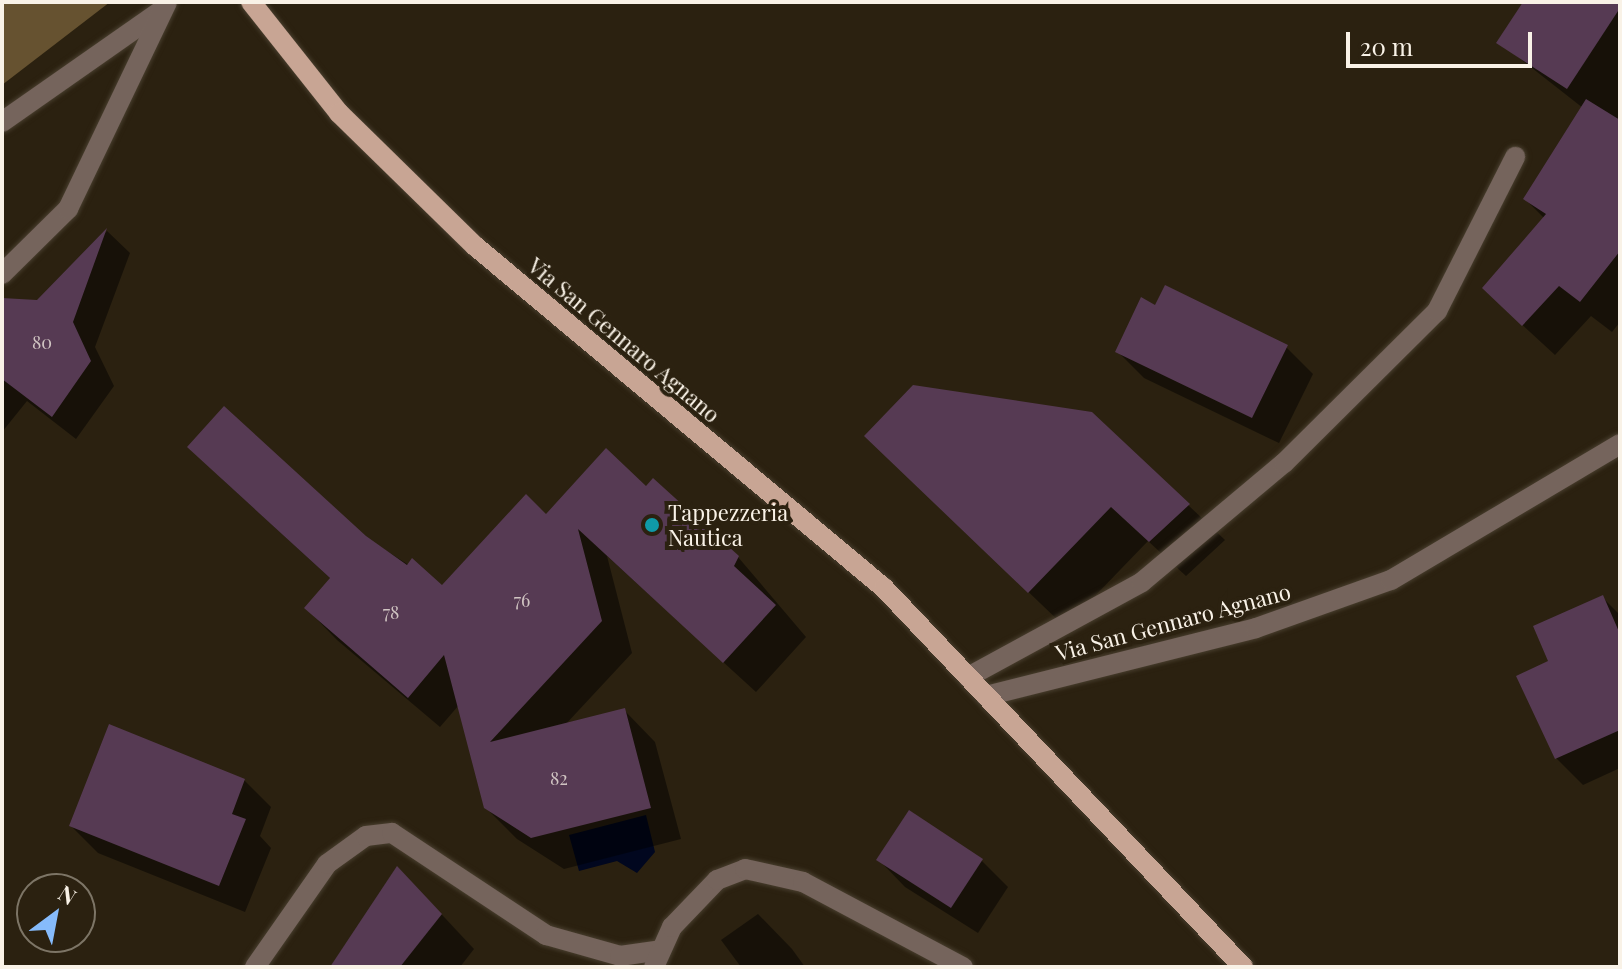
<!DOCTYPE html>
<style>
body{margin:0}
#map{position:relative;width:1622px;height:969px;overflow:hidden;background:#2b2110;font-family:"Playfair Display",serif}
div>[style]{position:absolute}
.forest>*{inset:0;background:#665230}
.water>*{inset:0;background:#01071f}
.shadow>*{inset:0;background:#0007}
.building>*{inset:0;background:#563a53}
.roads{filter:drop-shadow(0 0 2px #483e2e) drop-shadow(0 0 2px #483e2e)}
.lane>*{height:20px;margin:-10px;padding:0 10px;transform-origin:10px;border-radius:10px;background:#75645c}
.street>*{height:20px;margin:-10px;padding:0 10px;transform-origin:10px;border-radius:10px;background:#75645c}
.primary>*{height:20px;margin:-10px;padding:0 10px;transform-origin:10px;border-radius:10px;background:#c8a594}
.dots>*{width:22px;height:22px;translate:-50% -50%;box-sizing:border-box;border:4px solid #2b2110;border-radius:50%}
span{translate:-50% -50%;white-space:nowrap;text-align:center;line-height:1.15;-webkit-text-stroke:8px #2b2110;paint-order:stroke}
.number-label{font-size:18px;color:#d0c4c2}
.number-label span{-webkit-text-stroke-width:0}
.street-label{font-size:22px;color:#f9f2e7}
.poi-label{font-size:22px;color:#f9f2e7}
.left{translate:0 -50%;text-align:left}
.frame{position:absolute;inset:0;border:4px solid #f9f2e7;pointer-events:none}
.north{position:absolute;left:16px;top:873px;width:80px;height:80px;box-sizing:border-box;background:#2b2110;border:2px solid #7d7566;border-radius:50%;rotate:32deg;font-size:22px;font-weight:700;line-height:32px;text-align:center;color:#f9f2e7}
.north::after{content:'';display:block;margin:auto;width:28px;height:36px;background:#86bbfb;clip-path:polygon(50% 0,100% 100%,50% 72%,0 100%)}
.scale{position:absolute;left:1346px;top:32px;width:186px;height:36px;box-sizing:border-box;border:4px solid #f9f2e7;border-top:0;padding-left:10px;font-size:24px;line-height:28px;white-space:nowrap;color:#f9f2e7;-webkit-text-stroke:6px #2b2110;paint-order:stroke}
</style>
<div id="map">
<div class="forest">
<i style="clip-path:polygon(2px 2px,110px 2px,2px 85px)"></i>
</div>
<div class="water">
<i style="clip-path:polygon(646px 815px,655px 852px,637px 873px,617px 861px,579px 871px,569px 835px)"></i>
</div>
<div class="shadow">
<i style="clip-path:polygon(1525px 2px,1620px 2px,1620px 322px,1612px 332px,1591px 316px,1555px 355px,1516px 319px,1544px 218px,1525px 199px,1583px 108px,1499px 42px)"></i>
<i style="clip-path:polygon(107px 231px,130px 253px,95px 347px,114px 386px,76px 439px,27px 401px,2px 432px,2px 301px,38px 302px)"></i>
<i style="clip-path:polygon(1156px 308px,1286px 347px,1313px 374px,1279px 443px,1144px 378px,1117px 351px)"></i>
<i style="clip-path:polygon(1092px 414px,1225px 540px,1186px 576px,1148px 541px,1065px 627px,903px 472px)"></i>
<i style="clip-path:polygon(221px 478px,365px 537px,443px 587px,547px 516px,646px 489px,738px 557px,806px 637px,756px 692px,607px 556px,632px 653px,565px 725px,624px 710px,655px 742px,681px 839px,564px 869px,517px 839px,485px 807px,459px 705px,440px 727px,337px 640px,306px 608px,331px 579px)"></i>
<i style="clip-path:polygon(1602px 597px,1620px 615px,1620px 768px,1583px 785px,1556px 758px,1551px 662px)"></i>
<i style="clip-path:polygon(244px 780px,271px 807px,260px 836px,271px 848px,245px 912px,98px 853px,71px 826px)"></i>
<i style="clip-path:polygon(879px 860px,981px 860px,1008px 887px,978px 933px,905px 887px)"></i>
<i style="clip-path:polygon(430px 902px,474px 949px,460px 967px,334px 967px)"></i>
<i style="clip-path:polygon(758px 914px,792px 949px,805px 967px,741px 967px,721px 940px)"></i>
</div>
<div class="building">
<i style="clip-path:polygon(1523px 2px,1620px 2px,1620px 8px,1567px 89px,1496px 43px)"></i>
<i style="clip-path:polygon(1586px 99px,1620px 120px,1620px 251px,1580px 302px,1559px 286px,1522px 326px,1482px 288px,1546px 214px,1523px 199px)"></i>
<i style="clip-path:polygon(107px 228px,73px 322px,91px 361px,52px 417px,2px 379px,2px 298px,37px 300px)"></i>
<i style="clip-path:polygon(1165px 285px,1288px 345px,1252px 418px,1115px 352px,1141px 297px,1155px 305px)"></i>
<i style="clip-path:polygon(913px 385px,1092px 412px,1190px 504px,1149px 542px,1111px 507px,1028px 593px,864px 436px)"></i>
<i style="clip-path:polygon(224px 406px,366px 536px,407px 565px,412px 558px,442px 585px,526px 494px,546px 514px,606px 448px,646px 486px,653px 478px,739px 556px,734px 566px,776px 605px,723px 663px,578px 529px,602px 621px,490px 742px,625px 708px,651px 808px,531px 838px,484px 808px,444px 655px,408px 698px,304px 608px,330px 578px,187px 447px)"></i>
<i style="clip-path:polygon(1603px 595px,1620px 634px,1620px 730px,1555px 759px,1516px 676px,1548px 661px,1533px 626px)"></i>
<i style="clip-path:polygon(109px 724px,245px 779px,232px 814px,246px 819px,219px 886px,69px 826px)"></i>
<i style="clip-path:polygon(909px 810px,983px 859px,951px 908px,876px 860px)"></i>
<i style="clip-path:polygon(397px 866px,442px 914px,400px 967px,330px 967px)"></i>
</div>
<div class="roads">
<div class="lane">
<i style="left:2px;top:122px;width:192px;rotate:-35deg"></i>
<i style="left:968px;top:677px;width:198px;rotate:-28.6deg"></i>
<i style="left:1142px;top:582px;width:185px;rotate:-40deg"></i>
<i style="left:1284px;top:463px;width:216px;rotate:-44.8deg"></i>
<i style="left:1437px;top:311px;width:173px;rotate:-63.1deg"></i>
<i style="left:255px;top:967px;width:126px;rotate:-55deg"></i>
<i style="left:327px;top:864px;width:48px;rotate:-35.7deg"></i>
<i style="left:366px;top:836px;width:26px;rotate:-7deg"></i>
<i style="left:392px;top:833px;width:185px;rotate:33.5deg"></i>
<i style="left:546px;top:935px;width:77px;rotate:15.8deg"></i>
<i style="left:620px;top:956px;width:41px;rotate:-8.3deg"></i>
</div>
<div class="street">
<i style="left:2px;top:274px;width:93px;rotate:-44.6deg"></i>
<i style="left:68px;top:209px;width:229px;rotate:-64.4deg"></i>
<i style="left:986px;top:696px;width:278px;rotate:-14.1deg"></i>
<i style="left:1256px;top:628px;width:143px;rotate:-19.6deg"></i>
<i style="left:1391px;top:580px;width:266px;rotate:-30.7deg"></i>
<i style="left:654px;top:967px;width:44px;rotate:-65.8deg"></i>
<i style="left:672px;top:927px;width:65px;rotate:-46.2deg"></i>
<i style="left:717px;top:880px;width:30px;rotate:-21deg"></i>
<i style="left:745px;top:869px;width:59px;rotate:12.6deg"></i>
<i style="left:803px;top:882px;width:181px;rotate:28deg"></i>
</div>
<div class="primary">
<i style="left:251px;top:2px;width:142px;rotate:51.6deg"></i>
<i style="left:339px;top:113px;width:190px;rotate:44.4deg"></i>
<i style="left:475px;top:246px;width:533px;rotate:39.9deg"></i>
<i style="left:884px;top:588px;width:522px;rotate:46.55deg"></i>
</div>
</div>
<div class="dots">
<i style="left:652px;top:525px;background:#0f9aa8"></i>
</div>
<div class="number-label">
<span style="left:42px;top:342px">80</span>
<span style="left:522px;top:600px">76</span>
<span style="left:391px;top:612px">78</span>
<span style="left:559px;top:778px">82</span>
</div>
<div class="street-label">
<span style="left:624px;top:340px;rotate:40deg">Via San Gennaro Agnano</span>
<span style="left:1173px;top:622px;rotate:-15deg">Via San Gennaro Agnano</span>
</div>
<div class="poi-label">
<span class="left" style="left:668px;top:525px">Tappezzeria<br>Nautica</span>
</div>
<div class="frame"></div>
<div class="north">N</div>
<div class="scale">20 m</div>
</div>
